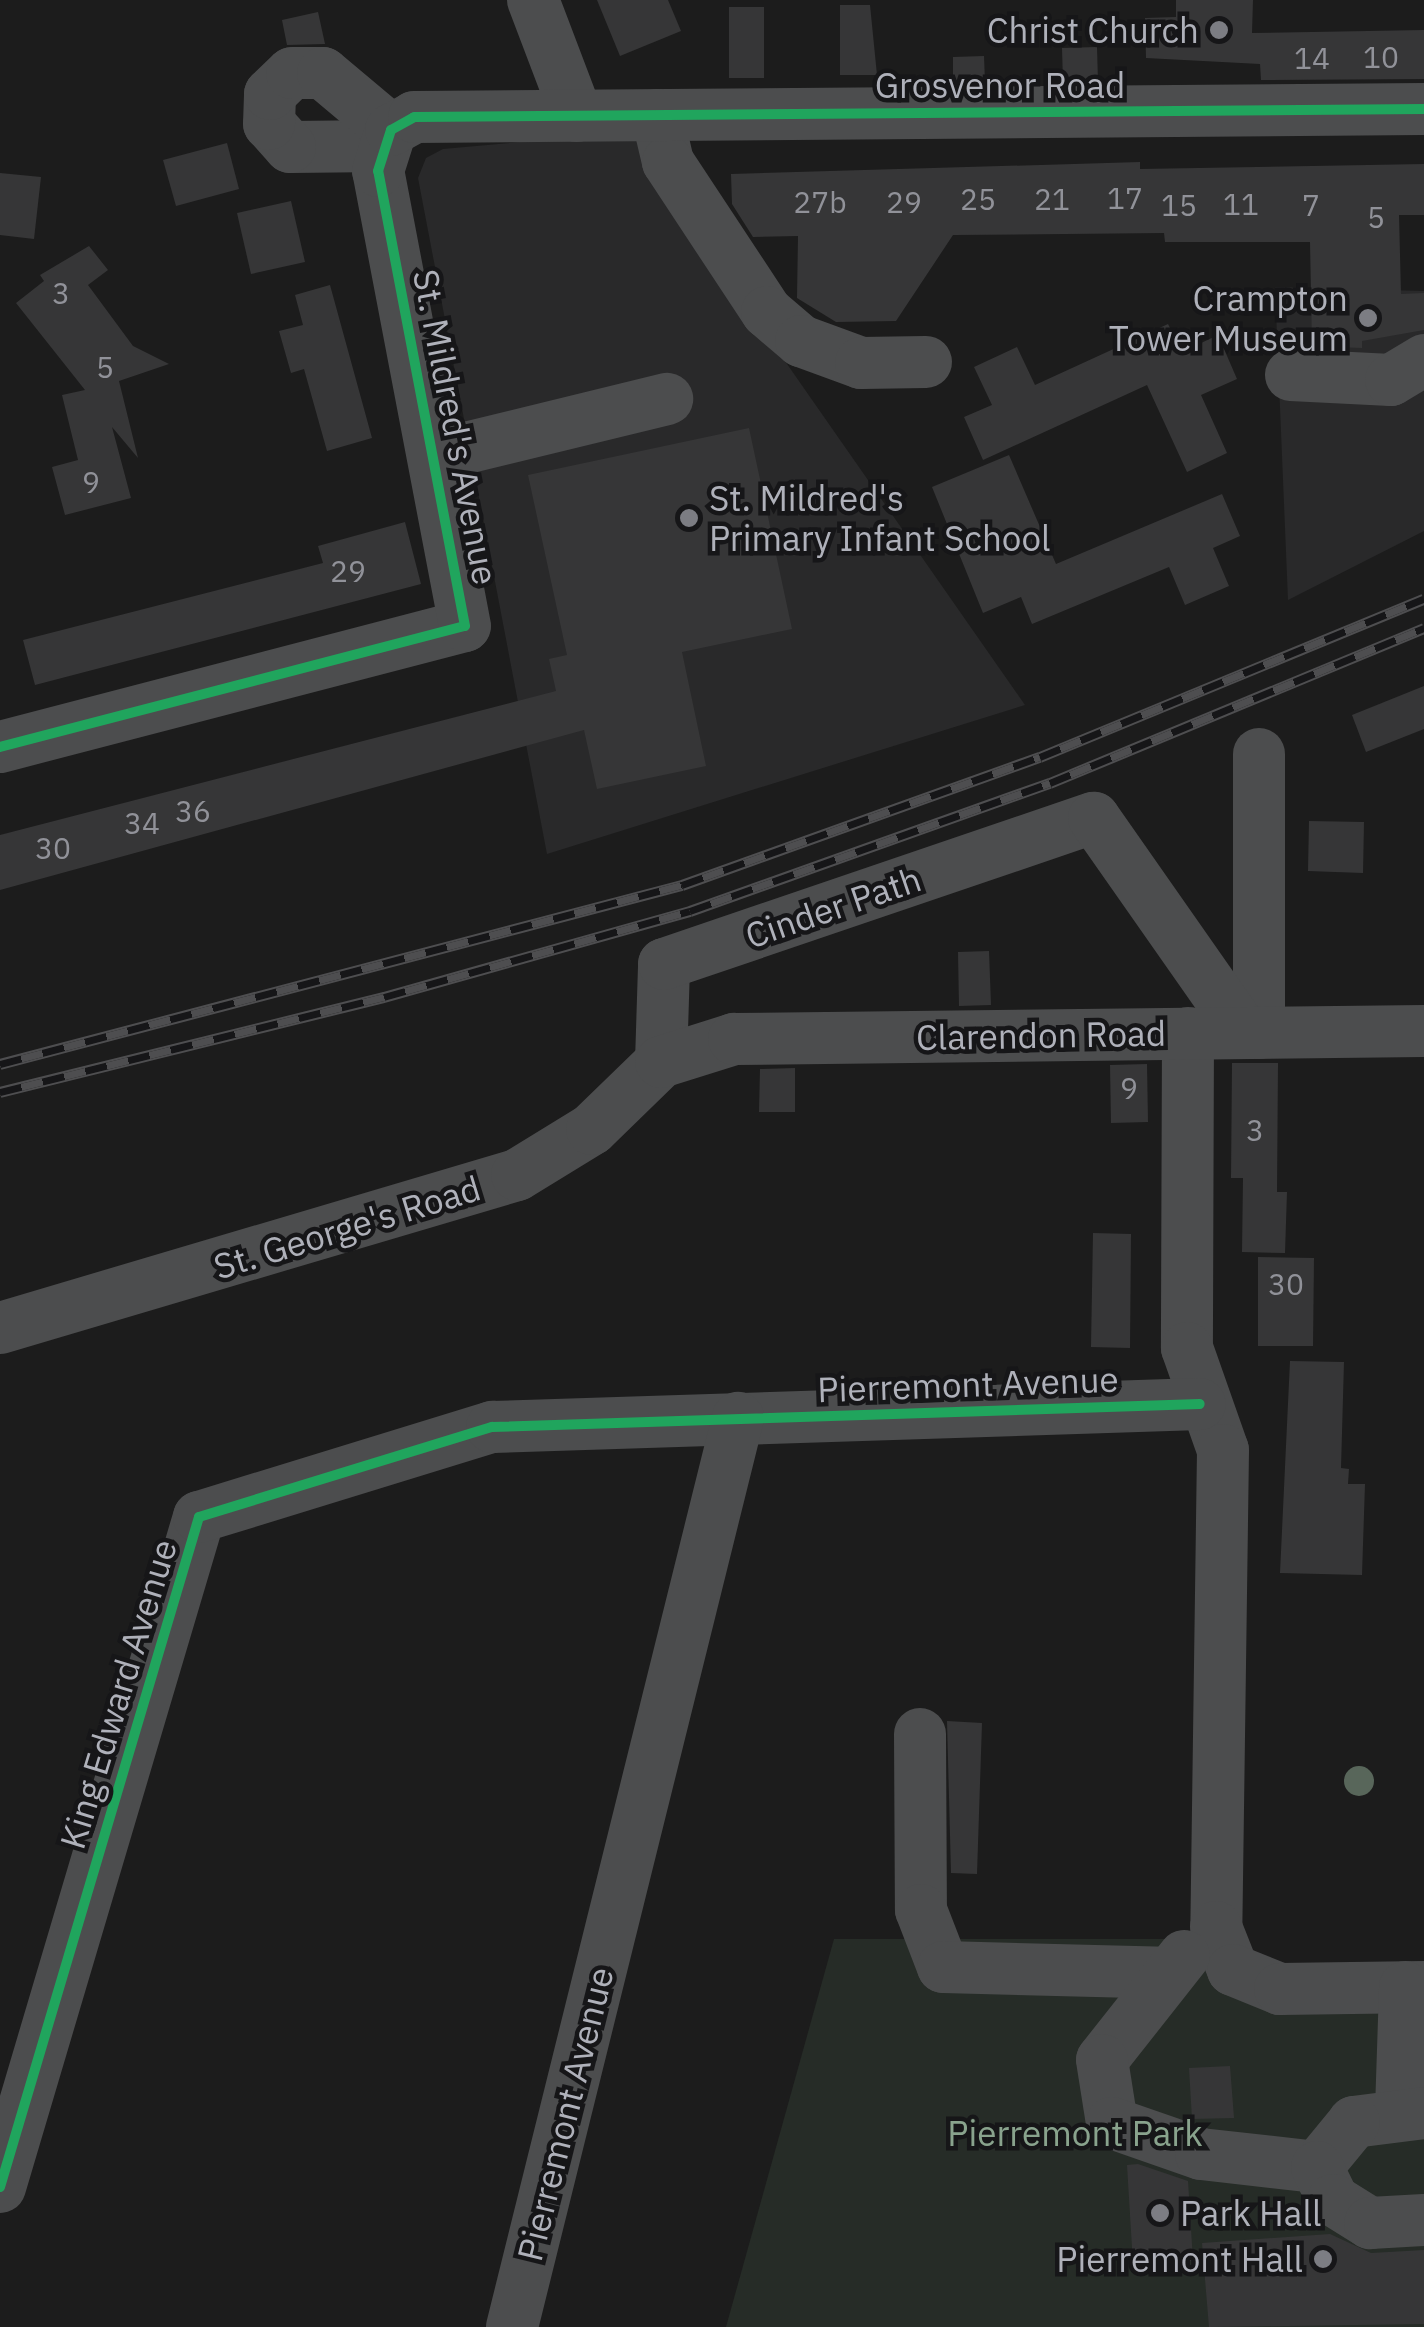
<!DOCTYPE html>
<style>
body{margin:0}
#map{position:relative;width:1424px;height:2327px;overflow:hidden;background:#1c1c1c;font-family:"IBM Plex Sans",sans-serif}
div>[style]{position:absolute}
.built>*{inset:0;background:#29292a}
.green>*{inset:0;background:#262c27}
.building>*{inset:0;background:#363637}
.minor>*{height:52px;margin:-26px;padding:0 26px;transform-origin:26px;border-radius:26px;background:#4c4d4e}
.rail>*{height:11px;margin-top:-5.5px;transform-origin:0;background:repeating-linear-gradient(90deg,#161618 0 22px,#4e4e50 0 44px);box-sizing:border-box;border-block:2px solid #4e4e50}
.cycleway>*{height:10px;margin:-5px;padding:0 5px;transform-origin:5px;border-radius:5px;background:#20a55d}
.trees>*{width:30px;height:30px;margin:-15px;border-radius:50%;background:#58665a}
.dots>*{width:28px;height:28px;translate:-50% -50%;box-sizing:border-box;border:5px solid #161618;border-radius:50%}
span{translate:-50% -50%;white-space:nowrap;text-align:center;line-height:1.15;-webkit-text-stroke:9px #161618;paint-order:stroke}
.number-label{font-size:30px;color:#919299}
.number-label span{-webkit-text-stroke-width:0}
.poi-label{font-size:35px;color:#afb1ba}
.right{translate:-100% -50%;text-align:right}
.left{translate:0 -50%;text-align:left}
.street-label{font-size:35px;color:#afb1ba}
.park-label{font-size:35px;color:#89a38d}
</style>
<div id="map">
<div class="built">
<i style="clip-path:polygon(641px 131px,764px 331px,1025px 705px,547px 854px,418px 178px,426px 158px,443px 149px)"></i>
<i style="clip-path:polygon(1275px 287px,1424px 291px,1424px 531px,1288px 600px)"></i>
</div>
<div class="green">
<i style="clip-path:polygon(834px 1939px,1175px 1939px,1424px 2002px,1424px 2327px,726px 2327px)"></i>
</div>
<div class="building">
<i style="clip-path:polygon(597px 0,668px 0,681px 31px,620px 56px)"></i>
<i style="clip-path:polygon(1176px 0,1253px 0,1252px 33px,1424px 30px,1424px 79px,1261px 80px,1260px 64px,1146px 58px,1145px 18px,1176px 17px)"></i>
<i style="clip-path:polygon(840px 5px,870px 5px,877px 75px,840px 75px)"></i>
<i style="clip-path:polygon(729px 7px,764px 7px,764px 78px,729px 78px)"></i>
<i style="clip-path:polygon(318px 12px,325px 44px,287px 45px,282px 20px)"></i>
<i style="clip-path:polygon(1097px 47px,1098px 82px,1063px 82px,1062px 48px)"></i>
<i style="clip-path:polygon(984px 56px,985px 82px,953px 83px,953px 57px)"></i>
<i style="clip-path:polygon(227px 143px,239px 189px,176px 206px,163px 160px)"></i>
<i style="clip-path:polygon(1140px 162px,1140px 169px,1424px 164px,1424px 215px,1399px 215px,1401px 294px,1424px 293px,1424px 330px,1362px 341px,1362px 348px,1312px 346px,1310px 242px,1165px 242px,1164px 233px,953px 235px,896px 321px,836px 322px,797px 298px,798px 236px,753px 237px,732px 204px,731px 174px)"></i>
<i style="clip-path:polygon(0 173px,41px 177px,34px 239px,0 235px)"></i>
<i style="clip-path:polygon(291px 201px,305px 262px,251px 274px,237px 213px)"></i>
<i style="clip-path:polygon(89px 246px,108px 270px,88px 285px,133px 346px,169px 364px,119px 381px,138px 458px,112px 427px,131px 498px,65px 515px,52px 467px,78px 460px,62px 395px,85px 390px,16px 303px,44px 281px,40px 275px)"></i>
<i style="clip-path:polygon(330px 285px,372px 438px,327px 451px,304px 369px,291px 373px,279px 331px,303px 325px,295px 295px)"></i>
<i style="clip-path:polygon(1168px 324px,1182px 352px,1218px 335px,1237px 379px,1201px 395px,1227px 453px,1187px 472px,1147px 385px,983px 460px,964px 417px,992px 405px,974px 367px,1017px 347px,1035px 385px)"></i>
<i style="clip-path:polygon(749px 428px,792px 629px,682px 652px,706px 766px,597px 789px,584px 730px,0 890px,0 835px,556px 691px,549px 659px,567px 655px,528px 475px)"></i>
<i style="clip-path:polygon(1009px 455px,1056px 564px,1222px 494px,1240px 536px,1213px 548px,1229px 586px,1185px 605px,1169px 567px,1032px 624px,1021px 597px,983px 613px,932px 487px)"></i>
<i style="clip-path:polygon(405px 522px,421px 584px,35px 685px,23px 640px,323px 563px,318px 546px)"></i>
<i style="clip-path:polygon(1424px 686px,1424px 729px,1366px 752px,1352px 715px)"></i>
<i style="clip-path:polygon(1309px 821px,1364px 822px,1363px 873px,1308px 871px)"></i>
<i style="clip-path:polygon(989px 951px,991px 1005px,959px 1006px,958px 952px)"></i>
<i style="clip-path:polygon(1232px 1063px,1278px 1063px,1277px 1192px,1287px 1192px,1285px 1253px,1242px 1252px,1243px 1178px,1231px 1178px)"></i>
<i style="clip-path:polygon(1147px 1064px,1148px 1122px,1111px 1123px,1110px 1065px)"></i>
<i style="clip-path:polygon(795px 1068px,795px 1112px,759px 1112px,760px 1069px)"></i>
<i style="clip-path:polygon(1093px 1233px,1131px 1234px,1130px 1348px,1091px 1347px)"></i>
<i style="clip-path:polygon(1258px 1257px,1314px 1258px,1313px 1346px,1258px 1346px)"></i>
<i style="clip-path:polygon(1290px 1361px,1344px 1362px,1341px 1468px,1349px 1469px,1348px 1484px,1365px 1484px,1362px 1575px,1280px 1573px)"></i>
<i style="clip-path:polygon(947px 1721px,982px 1723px,977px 1874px,951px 1873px)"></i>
<i style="clip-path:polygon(1230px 2066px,1234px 2118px,1192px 2119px,1189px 2068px)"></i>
<i style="clip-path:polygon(1138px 2164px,1188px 2181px,1193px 2261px,1133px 2264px,1127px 2165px)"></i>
<i style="clip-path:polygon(1330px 2234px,1371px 2253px,1424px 2250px,1424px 2324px,1209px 2327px,1202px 2243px)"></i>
</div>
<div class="minor">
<i style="left:533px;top:0;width:124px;rotate:69.2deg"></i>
<i style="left:657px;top:115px;width:48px;rotate:76.8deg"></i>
<i style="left:668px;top:162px;width:180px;rotate:56.6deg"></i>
<i style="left:767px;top:312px;width:45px;rotate:40.5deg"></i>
<i style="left:801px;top:341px;width:64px;rotate:20.1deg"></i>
<i style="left:861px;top:363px;width:65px;rotate:-0.9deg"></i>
<i style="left:382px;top:146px;width:92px;rotate:179.4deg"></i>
<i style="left:290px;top:147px;width:31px;rotate:-132deg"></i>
<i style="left:269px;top:124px;width:30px;rotate:-88deg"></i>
<i style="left:270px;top:94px;width:30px;rotate:-44deg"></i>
<i style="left:292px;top:73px;width:31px"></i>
<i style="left:323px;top:73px;width:89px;rotate:40deg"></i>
<i style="left:1291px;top:375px;width:100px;rotate:2.9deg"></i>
<i style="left:1391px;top:380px;width:39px;rotate:-31deg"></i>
<i style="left:437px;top:455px;width:237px;rotate:-13.7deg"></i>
<i style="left:0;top:747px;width:480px;rotate:-14.6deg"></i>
<i style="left:465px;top:626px;width:463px;rotate:-100.8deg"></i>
<i style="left:378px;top:171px;width:43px;rotate:-72.4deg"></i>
<i style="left:391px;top:130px;width:26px;rotate:-29deg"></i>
<i style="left:414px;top:117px;width:1010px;rotate:-0.45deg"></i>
<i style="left:1259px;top:754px;width:279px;rotate:90deg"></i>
<i style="left:1188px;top:1033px;width:315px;rotate:90.2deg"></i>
<i style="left:1187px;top:1348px;width:108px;rotate:70.6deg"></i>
<i style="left:1223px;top:1450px;width:477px;rotate:90.8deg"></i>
<i style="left:1216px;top:1927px;width:46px;rotate:68.4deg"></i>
<i style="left:1233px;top:1970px;width:51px;rotate:22deg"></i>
<i style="left:1280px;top:1989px;width:144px;rotate:-0.8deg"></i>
<i style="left:661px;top:1062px;width:98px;rotate:-88.2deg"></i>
<i style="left:664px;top:964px;width:454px;rotate:-18.8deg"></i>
<i style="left:1094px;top:818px;width:261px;rotate:55deg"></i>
<i style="left:0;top:1328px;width:539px;rotate:-16.49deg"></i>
<i style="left:517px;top:1175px;width:88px;rotate:-31.5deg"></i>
<i style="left:592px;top:1129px;width:96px;rotate:-44.2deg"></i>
<i style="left:661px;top:1062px;width:77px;rotate:-17.5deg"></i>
<i style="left:734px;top:1039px;width:690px;rotate:-0.66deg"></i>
<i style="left:920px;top:1734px;width:176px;rotate:89.7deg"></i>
<i style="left:921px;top:1910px;width:61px;rotate:68.9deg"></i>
<i style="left:943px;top:1967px;width:222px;rotate:1.5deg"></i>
<i style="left:1184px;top:1956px;width:132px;rotate:128.3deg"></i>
<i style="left:1102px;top:2060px;width:64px;rotate:81deg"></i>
<i style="left:1112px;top:2123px;width:94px;rotate:19.2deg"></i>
<i style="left:1201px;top:2154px;width:117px;rotate:6.4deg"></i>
<i style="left:1401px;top:2110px;width:123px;rotate:-88.1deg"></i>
<i style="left:1424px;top:2113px;width:71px;rotate:172.7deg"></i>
<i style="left:1354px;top:2122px;width:58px;rotate:129.4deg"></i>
<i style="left:1317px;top:2167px;width:37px;rotate:64deg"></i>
<i style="left:1333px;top:2200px;width:44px;rotate:31.9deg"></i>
<i style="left:1370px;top:2223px;width:54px;rotate:-3.2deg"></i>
<i style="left:0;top:2187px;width:699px;rotate:-73.46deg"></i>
<i style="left:199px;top:1517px;width:307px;rotate:-17.1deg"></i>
<i style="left:492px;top:1427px;width:708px;rotate:-1.86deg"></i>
<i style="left:512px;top:2327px;width:937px;rotate:-76.04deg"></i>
</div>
<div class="rail">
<i style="left:0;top:1064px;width:705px;rotate:-14.71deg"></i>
<i style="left:682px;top:885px;width:380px;rotate:-19.7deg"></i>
<i style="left:1040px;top:757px;width:415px;rotate:-22.4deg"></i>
<i style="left:0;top:1092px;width:396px;rotate:-13.9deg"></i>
<i style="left:384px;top:997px;width:318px;rotate:-15.7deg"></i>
<i style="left:690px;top:911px;width:382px;rotate:-19.6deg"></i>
<i style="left:1050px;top:783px;width:405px;rotate:-22.5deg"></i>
</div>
<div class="cycleway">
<i style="left:0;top:747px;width:480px;rotate:-14.6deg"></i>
<i style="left:465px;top:626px;width:463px;rotate:-100.8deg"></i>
<i style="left:378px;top:171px;width:43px;rotate:-72.4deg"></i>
<i style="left:391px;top:130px;width:26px;rotate:-29deg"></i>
<i style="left:414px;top:117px;width:1010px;rotate:-0.45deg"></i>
<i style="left:0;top:2187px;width:699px;rotate:-73.46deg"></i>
<i style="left:199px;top:1517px;width:307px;rotate:-17.1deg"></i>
<i style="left:492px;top:1427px;width:708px;rotate:-1.86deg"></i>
</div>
<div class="trees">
<i style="left:1359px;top:1781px"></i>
</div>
<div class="dots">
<i style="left:1219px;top:30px;background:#7c7d83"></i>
<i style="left:1368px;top:318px;background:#7c7d83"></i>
<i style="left:689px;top:518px;background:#7c7d83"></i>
<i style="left:1160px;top:2213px;background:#7c7d83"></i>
<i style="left:1323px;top:2259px;background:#7c7d83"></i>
</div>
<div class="number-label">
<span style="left:1381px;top:57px">10</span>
<span style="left:1312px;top:58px">14</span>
<span style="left:1125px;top:198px">17</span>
<span style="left:978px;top:199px">25</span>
<span style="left:1052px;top:199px">21</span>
<span style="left:820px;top:202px">27b</span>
<span style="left:904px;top:202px">29</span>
<span style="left:1241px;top:204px">11</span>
<span style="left:1179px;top:205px">15</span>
<span style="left:1311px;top:205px">7</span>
<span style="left:1376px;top:217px">5</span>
<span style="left:61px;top:293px">3</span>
<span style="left:105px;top:367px">5</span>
<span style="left:91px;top:482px">9</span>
<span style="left:348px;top:571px">29</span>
<span style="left:193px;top:811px">36</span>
<span style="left:142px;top:823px">34</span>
<span style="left:53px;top:848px">30</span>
<span style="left:1129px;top:1088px">9</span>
<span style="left:1255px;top:1130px">3</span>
<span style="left:1286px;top:1284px">30</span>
</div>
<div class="poi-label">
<span class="right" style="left:1199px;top:30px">Christ Church</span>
<span class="right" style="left:1348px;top:318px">Crampton<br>Tower Museum</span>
<span class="left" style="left:709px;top:518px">St. Mildred's<br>Primary Infant School</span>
<span class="left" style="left:1180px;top:2213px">Park Hall</span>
<span class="right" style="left:1303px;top:2259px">Pierremont Hall</span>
</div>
<div class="street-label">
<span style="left:1000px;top:85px">Grosvenor Road</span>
<span style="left:456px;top:427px;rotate:79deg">St. Mildred's Avenue</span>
<span style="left:833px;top:907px;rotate:-19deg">Cinder Path</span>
<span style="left:1041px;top:1035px;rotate:-1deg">Clarendon Road</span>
<span style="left:347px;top:1227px;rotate:-17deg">St. George's Road</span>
<span style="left:968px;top:1384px;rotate:-2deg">Pierremont Avenue</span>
<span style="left:118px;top:1694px;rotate:-73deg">King Edward Avenue</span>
<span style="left:565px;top:2114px;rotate:-76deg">Pierremont Avenue</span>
</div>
<div class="park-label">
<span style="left:1075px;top:2133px">Pierremont Park</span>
</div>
</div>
